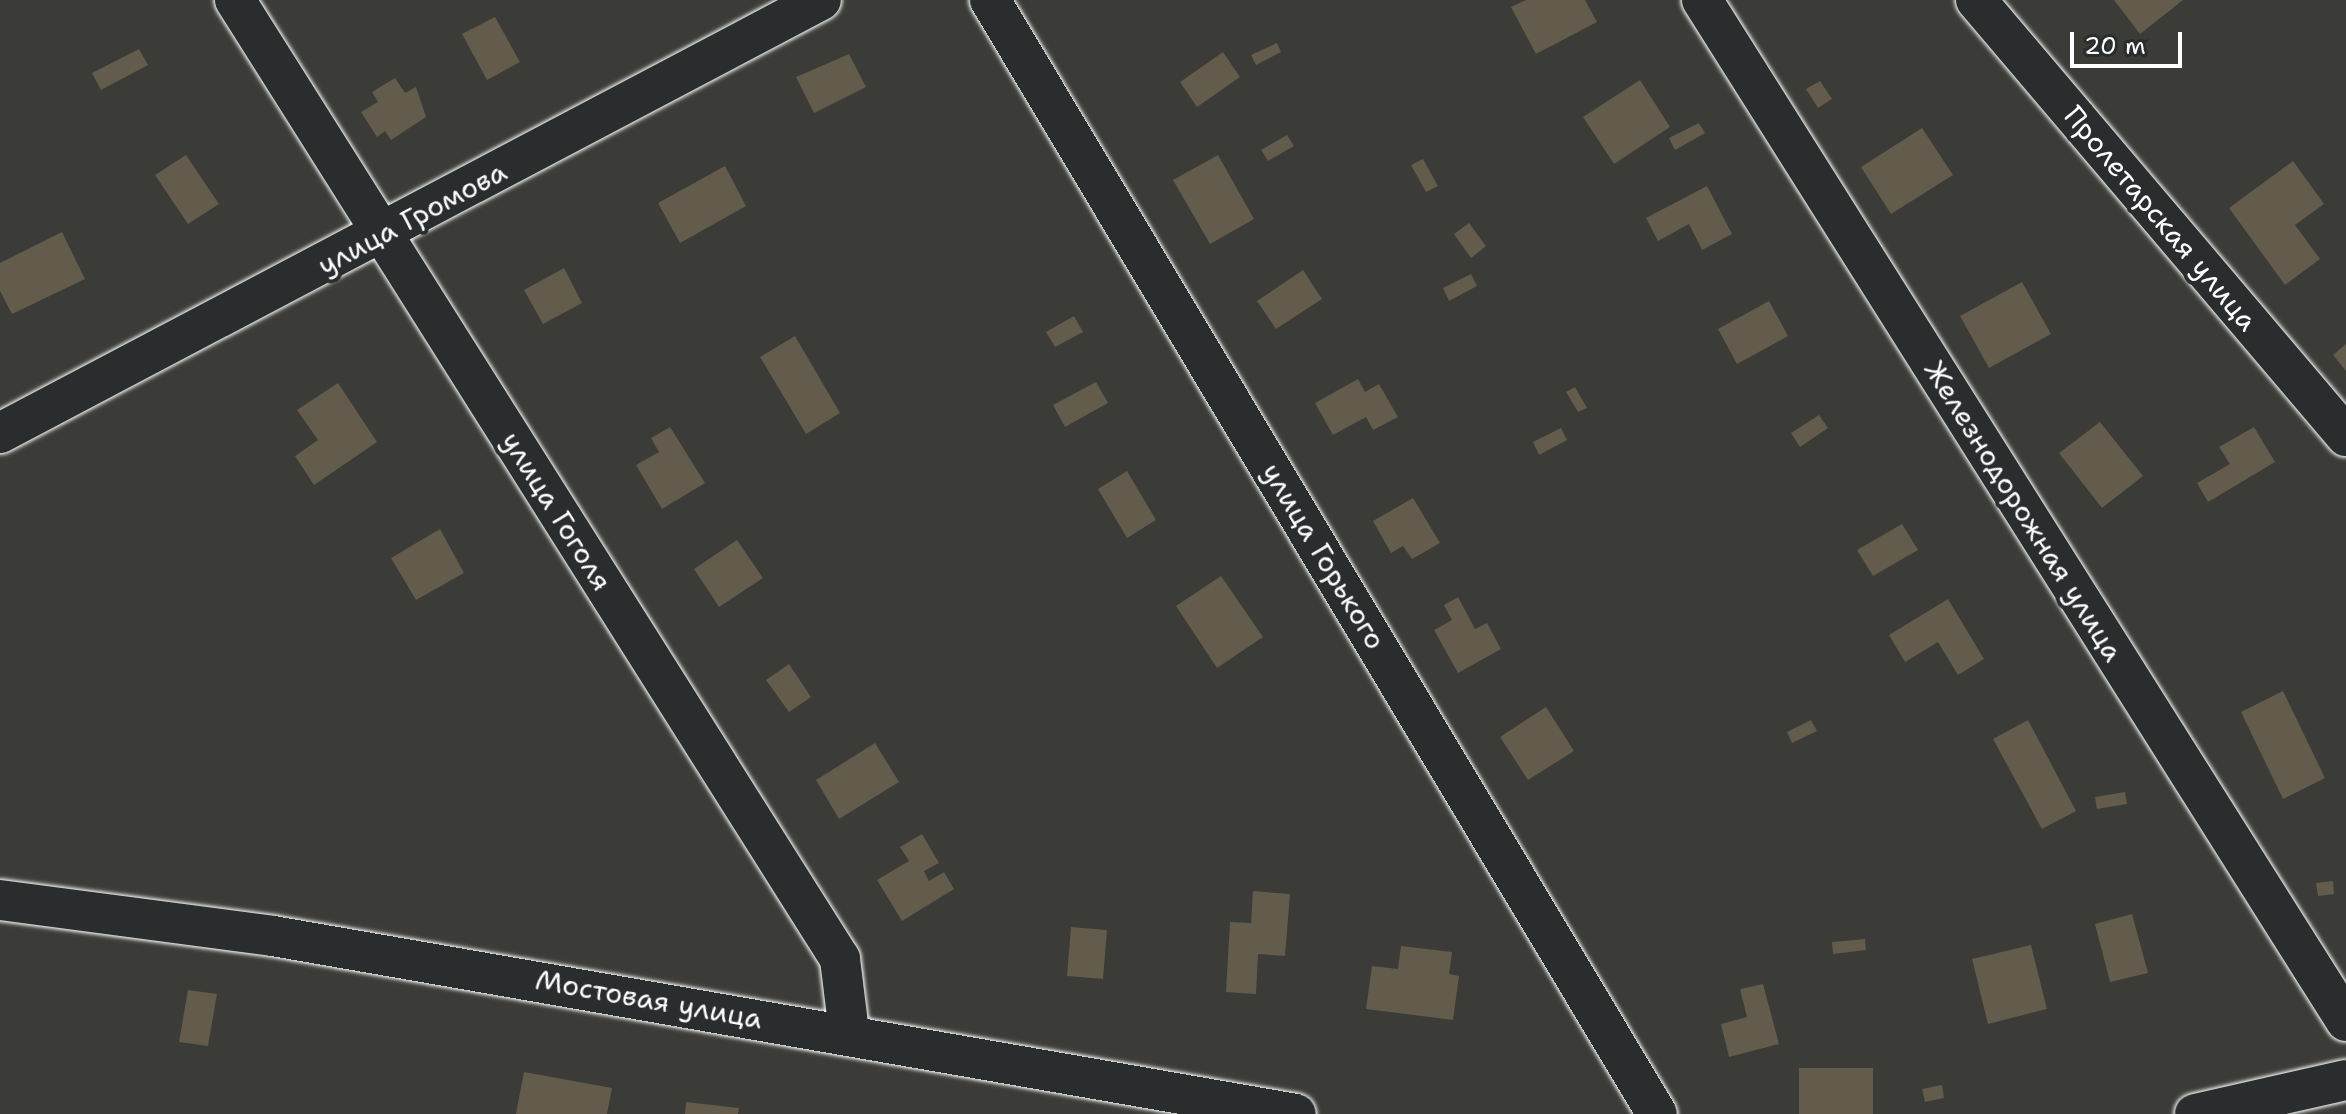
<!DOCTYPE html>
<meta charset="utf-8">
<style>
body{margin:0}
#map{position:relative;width:2346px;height:1114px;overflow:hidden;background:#3b3b37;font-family:"Shantell Sans",sans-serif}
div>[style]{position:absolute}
.building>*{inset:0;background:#635b4b}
.roads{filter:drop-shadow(0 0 2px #fff) drop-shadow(0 0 2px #fff)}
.minor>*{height:40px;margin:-20px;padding:0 20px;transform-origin:20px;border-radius:20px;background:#2a2d2e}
span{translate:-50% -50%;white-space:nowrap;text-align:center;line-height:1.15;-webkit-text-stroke:8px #2a2d2e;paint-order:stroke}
.street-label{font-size:28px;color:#fff}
.scale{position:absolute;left:2070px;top:32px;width:112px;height:36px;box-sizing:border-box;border:4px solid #fff;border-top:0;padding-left:10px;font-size:24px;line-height:28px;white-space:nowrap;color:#fff;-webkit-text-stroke:6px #2a2d2e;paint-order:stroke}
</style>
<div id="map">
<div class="building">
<i style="clip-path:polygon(1526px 0,1585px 0,1597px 22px,1536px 54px,1511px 7px)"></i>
<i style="clip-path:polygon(2114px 0,2183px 0,2140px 34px)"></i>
<i style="clip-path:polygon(495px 17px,520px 62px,487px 80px,462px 34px)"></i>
<i style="clip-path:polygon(1277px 43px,1281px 52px,1256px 65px,1251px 55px)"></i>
<i style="clip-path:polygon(139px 49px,148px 65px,101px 90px,92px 73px)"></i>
<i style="clip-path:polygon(1223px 52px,1240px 77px,1197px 107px,1180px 82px)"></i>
<i style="clip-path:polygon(849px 54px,866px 87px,814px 113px,796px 77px)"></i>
<i style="clip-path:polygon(395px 78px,405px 93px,416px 87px,426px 117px,391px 140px,385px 131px,377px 137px,361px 112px,378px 102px,372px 92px)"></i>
<i style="clip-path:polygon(1640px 80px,1670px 127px,1614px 164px,1583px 117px)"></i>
<i style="clip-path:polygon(1820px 81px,1832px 99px,1818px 108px,1806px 89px)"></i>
<i style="clip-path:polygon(1699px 123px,1705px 133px,1675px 150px,1669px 138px)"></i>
<i style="clip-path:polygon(1922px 128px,1953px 175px,1891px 214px,1861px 167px)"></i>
<i style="clip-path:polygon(1287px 135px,1294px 146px,1268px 161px,1261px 150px)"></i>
<i style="clip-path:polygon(186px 155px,219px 204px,188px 224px,155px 175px)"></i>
<i style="clip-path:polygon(1218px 155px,1254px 219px,1210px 244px,1173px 180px)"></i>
<i style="clip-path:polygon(1423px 159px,1438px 186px,1426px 192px,1411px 165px)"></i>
<i style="clip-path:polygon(2293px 161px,2324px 204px,2295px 225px,2320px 259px,2285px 285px,2229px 208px)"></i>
<i style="clip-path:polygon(725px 166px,746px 206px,680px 243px,658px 203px)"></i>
<i style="clip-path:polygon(1707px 186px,1732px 234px,1702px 250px,1689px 224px,1658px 241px,1646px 218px)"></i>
<i style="clip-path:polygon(1469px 223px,1486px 246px,1471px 258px,1454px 234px)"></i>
<i style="clip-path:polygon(62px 232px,85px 279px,12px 314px,0 291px,0 263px)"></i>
<i style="clip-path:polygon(564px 268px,582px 303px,543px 324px,524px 290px)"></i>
<i style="clip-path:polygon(1303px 270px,1322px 299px,1276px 329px,1257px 301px)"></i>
<i style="clip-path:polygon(1471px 274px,1477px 286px,1449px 301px,1443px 288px)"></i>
<i style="clip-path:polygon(2022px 282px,2051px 334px,1989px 368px,1960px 316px)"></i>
<i style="clip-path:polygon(1769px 301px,1788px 336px,1737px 364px,1718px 329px)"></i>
<i style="clip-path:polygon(1074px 316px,1083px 332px,1055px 347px,1046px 332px)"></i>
<i style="clip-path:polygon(795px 336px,840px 413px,806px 434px,760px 357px)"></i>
<i style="clip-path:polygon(2346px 344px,2346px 371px,2333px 355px)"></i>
<i style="clip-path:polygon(1358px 379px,1365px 392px,1379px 384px,1398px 417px,1373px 430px,1366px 417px,1333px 435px,1315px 403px)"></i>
<i style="clip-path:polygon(1096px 382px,1108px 403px,1065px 427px,1053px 405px)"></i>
<i style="clip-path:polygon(338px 383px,377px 442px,314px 485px,295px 456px,318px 440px,297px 410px)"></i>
<i style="clip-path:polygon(1575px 387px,1587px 408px,1578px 412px,1566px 392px)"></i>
<i style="clip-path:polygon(1819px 415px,1828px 428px,1800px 447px,1791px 433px)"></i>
<i style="clip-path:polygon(2100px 422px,2143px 476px,2102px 508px,2059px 453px)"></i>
<i style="clip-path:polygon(670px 427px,705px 483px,662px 509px,636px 465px,659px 452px,651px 438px)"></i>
<i style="clip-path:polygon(2254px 427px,2275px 462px,2208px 502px,2197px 483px,2230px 464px,2219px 447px)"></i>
<i style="clip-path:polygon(1561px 428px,1567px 440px,1539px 455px,1533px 442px)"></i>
<i style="clip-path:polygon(1127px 471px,1156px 520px,1127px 538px,1098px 489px)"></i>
<i style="clip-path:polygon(1413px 498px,1440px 543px,1412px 559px,1403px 546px,1391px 553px,1373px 521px)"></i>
<i style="clip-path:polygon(1902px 524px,1918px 550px,1873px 576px,1857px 550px)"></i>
<i style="clip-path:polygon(440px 529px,464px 573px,416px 600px,391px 558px)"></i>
<i style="clip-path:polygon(737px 540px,763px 578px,719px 607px,694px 569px)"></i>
<i style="clip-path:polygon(1221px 576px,1263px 637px,1217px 668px,1176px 606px)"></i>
<i style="clip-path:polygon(1458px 597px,1475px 629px,1487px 623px,1501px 649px,1458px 673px,1434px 630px,1452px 620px,1444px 605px)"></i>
<i style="clip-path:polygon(1948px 599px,1984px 659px,1958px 675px,1938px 642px,1905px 662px,1889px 635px)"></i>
<i style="clip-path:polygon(789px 664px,811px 697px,789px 712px,766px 680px)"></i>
<i style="clip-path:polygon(2283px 691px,2325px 778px,2283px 799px,2241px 712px)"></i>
<i style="clip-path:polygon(1546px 707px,1574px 751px,1528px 780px,1500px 737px)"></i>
<i style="clip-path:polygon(1811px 720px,1817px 731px,1792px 743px,1787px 732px)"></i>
<i style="clip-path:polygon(2028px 720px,2076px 811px,2042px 829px,1993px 739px)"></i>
<i style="clip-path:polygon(875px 743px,899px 782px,839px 819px,816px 780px)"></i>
<i style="clip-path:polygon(2125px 792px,2127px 804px,2097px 809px,2095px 797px)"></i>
<i style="clip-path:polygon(922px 834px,939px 863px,924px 871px,929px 881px,944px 872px,954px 889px,902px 921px,877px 880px,909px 861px,900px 847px)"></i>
<i style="clip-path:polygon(2333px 881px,2334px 894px,2318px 896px,2316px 883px)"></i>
<i style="clip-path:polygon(1253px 891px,1290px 894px,1285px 956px,1258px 954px,1256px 994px,1226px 992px,1230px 922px,1251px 923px)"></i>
<i style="clip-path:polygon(2132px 914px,2148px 973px,2110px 982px,2095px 924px)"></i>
<i style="clip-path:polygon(1071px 927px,1107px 930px,1103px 979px,1067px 976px)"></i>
<i style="clip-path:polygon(1865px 939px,1866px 950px,1833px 954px,1832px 942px)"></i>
<i style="clip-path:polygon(2031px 945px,2047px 1009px,1988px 1024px,1972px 959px)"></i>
<i style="clip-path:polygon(1401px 946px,1452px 952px,1449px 974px,1459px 976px,1453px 1020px,1366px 1009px,1372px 966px,1398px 969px)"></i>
<i style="clip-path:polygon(1763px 984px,1779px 1044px,1729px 1057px,1721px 1024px,1747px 1017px,1740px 989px)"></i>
<i style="clip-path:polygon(188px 990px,217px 994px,208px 1046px,179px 1042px)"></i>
<i style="clip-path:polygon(1799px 1068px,1873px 1068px,1873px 1114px,1799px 1114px)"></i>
<i style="clip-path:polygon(524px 1072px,612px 1088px,607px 1114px,516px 1114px)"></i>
<i style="clip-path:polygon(1942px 1085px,1944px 1098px,1925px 1102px,1922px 1089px)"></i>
<i style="clip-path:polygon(686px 1102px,739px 1108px,738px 1114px,685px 1114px)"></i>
</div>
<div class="roads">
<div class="minor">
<i style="left:235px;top:0;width:1134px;rotate:57.75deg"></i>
<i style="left:840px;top:959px;width:74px;rotate:83deg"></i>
<i style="left:990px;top:0;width:1298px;rotate:59.09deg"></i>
<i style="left:1702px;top:0;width:1207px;rotate:57.76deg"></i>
<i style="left:1976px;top:0;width:572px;rotate:49.68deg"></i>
<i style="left:0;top:433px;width:928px;rotate:-27.81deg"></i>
<i style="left:0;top:900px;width:275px;rotate:7.5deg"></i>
<i style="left:273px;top:936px;width:1038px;rotate:9.87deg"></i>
<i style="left:2195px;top:1114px;width:155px;rotate:-12.7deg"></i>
</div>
</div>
<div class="street-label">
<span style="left:412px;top:218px;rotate:-28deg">улица Громова</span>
<span style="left:2161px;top:218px;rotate:50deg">Пролетарская улица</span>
<span style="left:557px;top:511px;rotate:58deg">улица Гоголя</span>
<span style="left:2024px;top:511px;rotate:58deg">Железнодорожная улица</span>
<span style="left:1324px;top:556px;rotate:59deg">улица Горького</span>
<span style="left:649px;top:999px;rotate:10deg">Мостовая улица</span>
</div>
<div class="scale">20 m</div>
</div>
